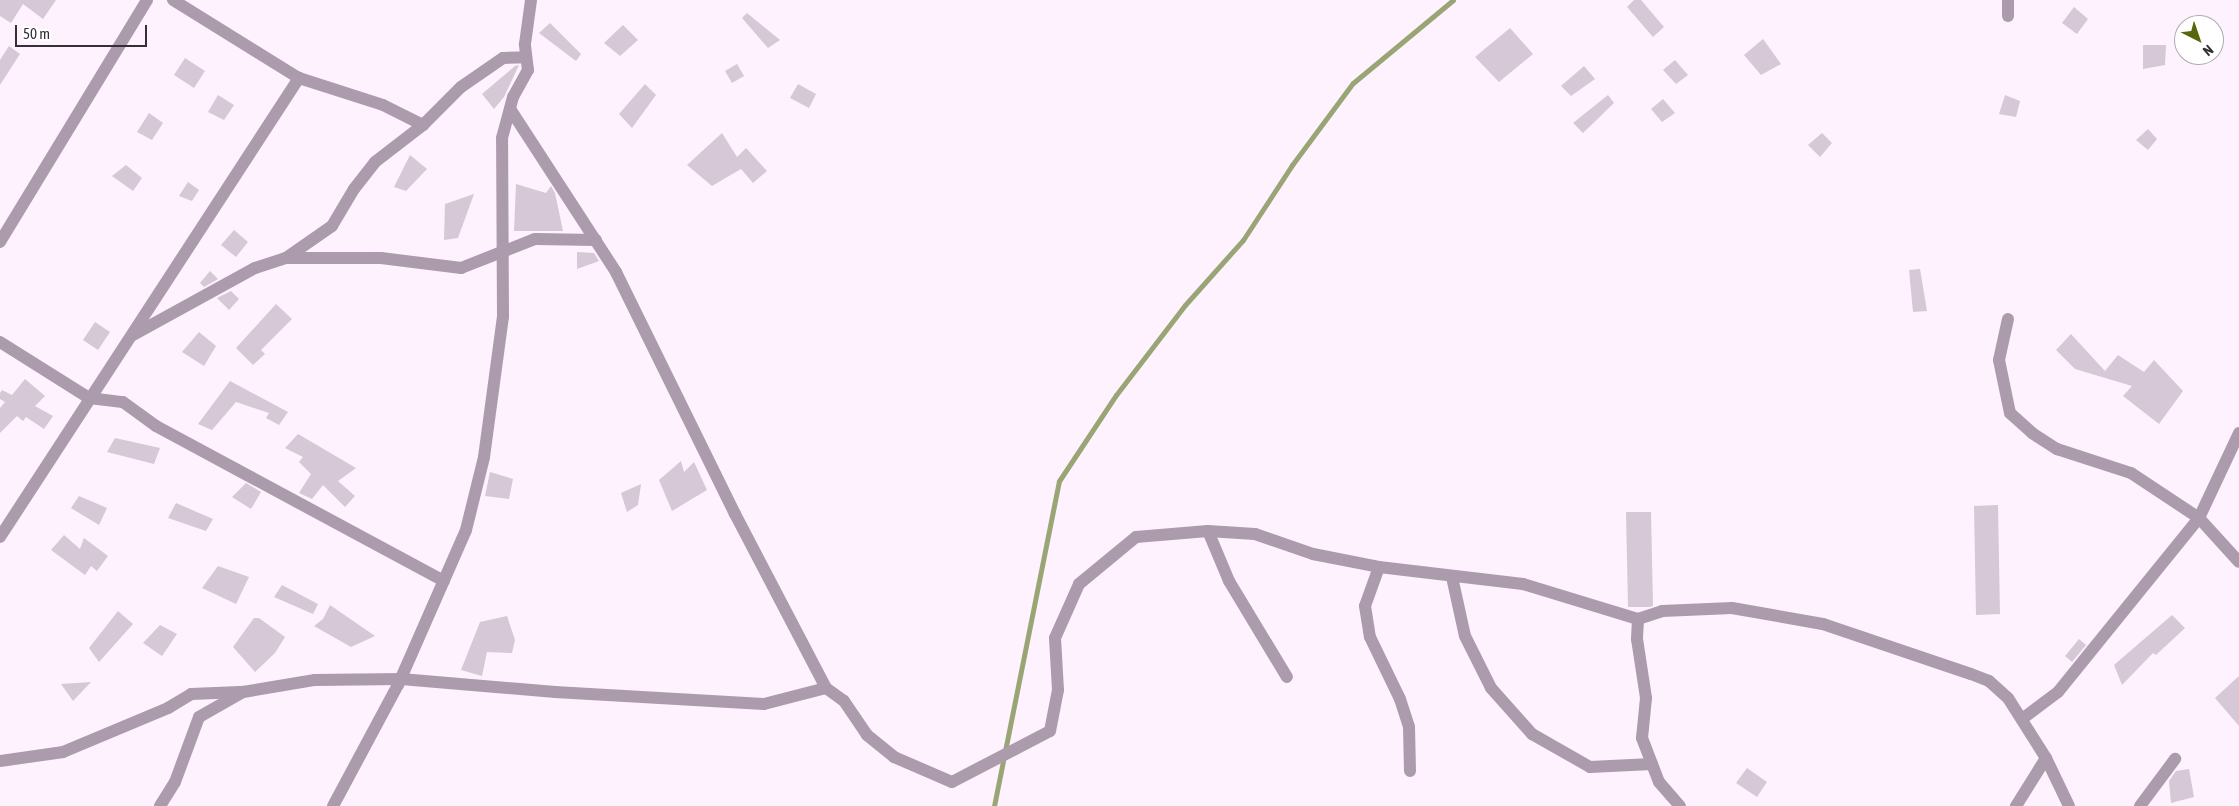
<!DOCTYPE html>
<style>
body{margin:0}
#map{position:relative;width:2239px;height:806px;overflow:hidden;background:#fef2fe;font-family:"Asap Condensed",sans-serif}
div>[style]{position:absolute}
.stream>*{height:5px;margin:-2.5px;padding:0 2.5px;transform-origin:2.5px;border-radius:2.5px;background:#9aa576}
.building>*{inset:0;background:#d6c8d6}
.minor>*{height:12px;margin:-6px;padding:0 6px;transform-origin:6px;border-radius:6px;background:#ac9bac}
span{translate:-50% -50%;white-space:nowrap;text-align:center;line-height:1.15;-webkit-text-stroke:4px #fff;paint-order:stroke}
.north{position:absolute;left:2174px;top:15px;width:50px;height:50px;box-sizing:border-box;background:#fff;border:1px solid #aeacaf;border-radius:50%;rotate:139deg;font-size:14px;font-weight:700;line-height:20px;text-align:center;color:#353036}
.north::after{content:'';display:block;margin:auto;width:18px;height:22px;background:#58670e;clip-path:polygon(50% 0,100% 100%,50% 72%,0 100%)}
.scale{position:absolute;left:15px;top:25px;width:132px;height:22px;box-sizing:border-box;border:2px solid #353036;border-top:0;padding-left:6px;font-size:15px;line-height:18px;white-space:nowrap;color:#353036;-webkit-text-stroke:4px #fff;paint-order:stroke}
</style>
<div id="map">
<div class="stream">
<i style="left:994px;top:806px;width:331px;rotate:-78.7deg"></i>
<i style="left:1059px;top:481px;width:103px;rotate:-56.5deg"></i>
<i style="left:1116px;top:395px;width:113px;rotate:-52.5deg"></i>
<i style="left:1185px;top:305px;width:87px;rotate:-48.3deg"></i>
<i style="left:1243px;top:240px;width:90px;rotate:-56.8deg"></i>
<i style="left:1292px;top:165px;width:102px;rotate:-53.4deg"></i>
<i style="left:1353px;top:83px;width:130px;rotate:-39.7deg"></i>
</div>
<div class="building">
<i style="clip-path:polygon(0 0,56px 0,43px 19px,23px 4px,11px 23px,0 16px)"></i>
<i style="clip-path:polygon(1634px 0,1641px 0,1664px 27px,1653px 37px,1627px 7px)"></i>
<i style="clip-path:polygon(2074px 7px,2088px 19px,2077px 34px,2062px 23px)"></i>
<i style="clip-path:polygon(747px 13px,780px 40px,768px 48px,742px 18px)"></i>
<i style="clip-path:polygon(550px 23px,581px 54px,576px 61px,539px 33px)"></i>
<i style="clip-path:polygon(623px 25px,638px 40px,620px 56px,604px 43px)"></i>
<i style="clip-path:polygon(1510px 28px,1533px 54px,1499px 82px,1475px 57px)"></i>
<i style="clip-path:polygon(1763px 39px,1781px 64px,1761px 75px,1744px 55px)"></i>
<i style="clip-path:polygon(2143px 45px,2166px 45px,2165px 65px,2143px 69px)"></i>
<i style="clip-path:polygon(9px 46px,20px 54px,0 85px,0 60px)"></i>
<i style="clip-path:polygon(185px 58px,205px 71px,194px 88px,174px 75px)"></i>
<i style="clip-path:polygon(1675px 60px,1688px 75px,1676px 84px,1663px 70px)"></i>
<i style="clip-path:polygon(737px 64px,744px 76px,732px 83px,725px 71px)"></i>
<i style="clip-path:polygon(519px 65px,504px 97px,494px 109px,482px 94px,515px 66px)"></i>
<i style="clip-path:polygon(1584px 66px,1595px 79px,1571px 96px,1561px 86px)"></i>
<i style="clip-path:polygon(645px 84px,656px 95px,632px 128px,619px 114px)"></i>
<i style="clip-path:polygon(798px 84px,816px 94px,809px 108px,790px 98px)"></i>
<i style="clip-path:polygon(218px 95px,234px 105px,224px 120px,208px 112px)"></i>
<i style="clip-path:polygon(1608px 95px,1614px 103px,1583px 133px,1573px 123px)"></i>
<i style="clip-path:polygon(2005px 95px,2020px 101px,2016px 117px,1999px 114px)"></i>
<i style="clip-path:polygon(1663px 99px,1675px 113px,1662px 122px,1651px 109px)"></i>
<i style="clip-path:polygon(149px 113px,163px 123px,152px 140px,137px 132px)"></i>
<i style="clip-path:polygon(2148px 129px,2157px 139px,2148px 150px,2136px 140px)"></i>
<i style="clip-path:polygon(722px 133px,737px 157px,746px 148px,767px 171px,753px 183px,741px 169px,712px 186px,687px 165px)"></i>
<i style="clip-path:polygon(1822px 133px,1832px 143px,1820px 157px,1808px 145px)"></i>
<i style="clip-path:polygon(410px 155px,427px 169px,406px 191px,394px 187px)"></i>
<i style="clip-path:polygon(126px 165px,142px 178px,133px 191px,112px 176px)"></i>
<i style="clip-path:polygon(188px 182px,199px 190px,192px 201px,179px 196px)"></i>
<i style="clip-path:polygon(516px 184px,546px 193px,551px 186px,555px 193px,563px 231px,514px 231px)"></i>
<i style="clip-path:polygon(474px 194px,458px 238px,444px 240px,445px 204px)"></i>
<i style="clip-path:polygon(234px 230px,248px 242px,236px 257px,221px 245px)"></i>
<i style="clip-path:polygon(577px 252px,594px 253px,599px 261px,577px 269px)"></i>
<i style="clip-path:polygon(1920px 269px,1927px 311px,1913px 312px,1909px 270px)"></i>
<i style="clip-path:polygon(210px 271px,218px 279px,204px 287px,200px 283px)"></i>
<i style="clip-path:polygon(231px 291px,239px 299px,229px 310px,217px 298px)"></i>
<i style="clip-path:polygon(276px 304px,292px 319px,261px 350px,265px 354px,253px 365px,236px 348px)"></i>
<i style="clip-path:polygon(95px 322px,110px 332px,98px 350px,83px 340px)"></i>
<i style="clip-path:polygon(199px 332px,216px 346px,204px 366px,182px 352px)"></i>
<i style="clip-path:polygon(2071px 334px,2105px 371px,2118px 355px,2144px 372px,2154px 360px,2183px 391px,2159px 424px,2123px 396px,2132px 386px,2075px 369px,2056px 350px)"></i>
<i style="clip-path:polygon(25px 379px,45px 396px,35px 406px,53px 416px,44px 429px,26px 417px,23px 421px,17px 416px,0 433px,0 408px,5px 402px,0 399px,0 393px,2px 390px,12px 395px)"></i>
<i style="clip-path:polygon(230px 381px,273px 404px,288px 412px,279px 425px,266px 418px,269px 413px,236px 402px,212px 430px,198px 424px)"></i>
<i style="clip-path:polygon(298px 434px,356px 468px,338px 481px,355px 496px,345px 507px,323px 485px,312px 499px,299px 493px,311px 474px,299px 462px,303px 457px,285px 448px)"></i>
<i style="clip-path:polygon(115px 438px,160px 448px,154px 464px,107px 452px)"></i>
<i style="clip-path:polygon(681px 461px,684px 472px,694px 462px,707px 490px,672px 511px,659px 480px)"></i>
<i style="clip-path:polygon(490px 472px,513px 479px,509px 499px,485px 496px)"></i>
<i style="clip-path:polygon(246px 483px,261px 492px,251px 509px,232px 497px)"></i>
<i style="clip-path:polygon(641px 484px,638px 505px,627px 512px,621px 493px)"></i>
<i style="clip-path:polygon(79px 496px,107px 508px,99px 525px,71px 508px)"></i>
<i style="clip-path:polygon(176px 503px,213px 519px,206px 531px,168px 518px)"></i>
<i style="clip-path:polygon(1998px 505px,2000px 614px,1976px 615px,1974px 506px)"></i>
<i style="clip-path:polygon(1626px 512px,1651px 512px,1653px 606px,1650px 607px,1628px 607px)"></i>
<i style="clip-path:polygon(64px 535px,80px 549px,84px 538px,108px 556px,97px 571px,91px 566px,85px 575px,51px 550px)"></i>
<i style="clip-path:polygon(218px 566px,249px 577px,236px 604px,202px 588px)"></i>
<i style="clip-path:polygon(282px 585px,318px 604px,313px 614px,274px 597px)"></i>
<i style="clip-path:polygon(330px 605px,375px 636px,351px 647px,314px 626px,323px 619px)"></i>
<i style="clip-path:polygon(118px 611px,133px 624px,99px 662px,89px 648px)"></i>
<i style="clip-path:polygon(2172px 615px,2185px 628px,2156px 655px,2153px 653px,2122px 685px,2114px 665px)"></i>
<i style="clip-path:polygon(507px 616px,515px 640px,512px 653px,487px 652px,482px 676px,461px 670px,480px 622px)"></i>
<i style="clip-path:polygon(254px 618px,259px 618px,285px 637px,275px 653px,255px 672px,233px 647px)"></i>
<i style="clip-path:polygon(160px 625px,177px 634px,162px 656px,143px 643px)"></i>
<i style="clip-path:polygon(2079px 639px,2086px 645px,2072px 662px,2065px 656px)"></i>
<i style="clip-path:polygon(2239px 676px,2239px 726px,2215px 698px)"></i>
<i style="clip-path:polygon(91px 682px,73px 701px,61px 684px)"></i>
<i style="clip-path:polygon(1747px 768px,1767px 782px,1757px 797px,1736px 783px)"></i>
<i style="clip-path:polygon(2189px 769px,2194px 797px,2171px 803px,2169px 781px,2176px 771px)"></i>
</div>
<div class="minor">
<i style="left:173px;top:0;width:148px;rotate:31.8deg"></i>
<i style="left:299px;top:78px;width:88px;rotate:17.8deg"></i>
<i style="left:383px;top:105px;width:45px;rotate:26.6deg"></i>
<i style="left:423px;top:125px;width:54px;rotate:-45deg"></i>
<i style="left:461px;top:87px;width:51px;rotate:-34.6deg"></i>
<i style="left:503px;top:58px;width:23px;rotate:-2deg"></i>
<i style="left:2008px;top:16px;width:16px;rotate:-90deg"></i>
<i style="left:0;top:242px;width:283px;rotate:-58.7deg"></i>
<i style="left:286px;top:258px;width:95px"></i>
<i style="left:381px;top:258px;width:81px;rotate:7.1deg"></i>
<i style="left:461px;top:268px;width:79px;rotate:-21.4deg"></i>
<i style="left:535px;top:239px;width:61px;rotate:0.9deg"></i>
<i style="left:2008px;top:319px;width:42px;rotate:102.4deg"></i>
<i style="left:1999px;top:360px;width:54px;rotate:78.3deg"></i>
<i style="left:2010px;top:413px;width:30px;rotate:42deg"></i>
<i style="left:2032px;top:433px;width:30px;rotate:33deg"></i>
<i style="left:2057px;top:449px;width:78px;rotate:18deg"></i>
<i style="left:2131px;top:473px;width:82px;rotate:33.5deg"></i>
<i style="left:2199px;top:518px;width:59px;rotate:47.7deg"></i>
<i style="left:133px;top:335px;width:139px;rotate:-28.8deg"></i>
<i style="left:255px;top:268px;width:33px;rotate:-18deg"></i>
<i style="left:286px;top:258px;width:56px;rotate:-34.8deg"></i>
<i style="left:332px;top:226px;width:43px;rotate:-59.3deg"></i>
<i style="left:354px;top:189px;width:34px;rotate:-52deg"></i>
<i style="left:375px;top:162px;width:61px;rotate:-37.6deg"></i>
<i style="left:0;top:342px;width:105px;rotate:32.2deg"></i>
<i style="left:89px;top:398px;width:34px;rotate:7deg"></i>
<i style="left:123px;top:402px;width:41px;rotate:36deg"></i>
<i style="left:156px;top:426px;width:327px;rotate:28.3deg"></i>
<i style="left:1208px;top:531px;width:54px;rotate:67.2deg"></i>
<i style="left:1229px;top:581px;width:112px;rotate:58.9deg"></i>
<i style="left:0;top:537px;width:548px;rotate:-56.92deg"></i>
<i style="left:1379px;top:567px;width:41px;rotate:109.7deg"></i>
<i style="left:1365px;top:606px;width:31px;rotate:81deg"></i>
<i style="left:1370px;top:637px;width:69px;rotate:64.2deg"></i>
<i style="left:1400px;top:699px;width:29px;rotate:72deg"></i>
<i style="left:1409px;top:727px;width:44px;rotate:88.7deg"></i>
<i style="left:1452px;top:577px;width:60px;rotate:77.6deg"></i>
<i style="left:1465px;top:636px;width:58px;rotate:63.4deg"></i>
<i style="left:1491px;top:688px;width:62px;rotate:48.3deg"></i>
<i style="left:1532px;top:734px;width:67px;rotate:29.6deg"></i>
<i style="left:1590px;top:767px;width:62px;rotate:-2.8deg"></i>
<i style="left:1638px;top:619px;width:20px;rotate:93deg"></i>
<i style="left:1637px;top:639px;width:60px;rotate:81.3deg"></i>
<i style="left:1646px;top:698px;width:40px;rotate:95.7deg"></i>
<i style="left:1642px;top:738px;width:47px;rotate:68.9deg"></i>
<i style="left:1659px;top:782px;width:32px;rotate:49deg"></i>
<i style="left:826px;top:688px;width:22px;rotate:36deg"></i>
<i style="left:844px;top:701px;width:41px;rotate:55.9deg"></i>
<i style="left:867px;top:735px;width:35px;rotate:39deg"></i>
<i style="left:894px;top:757px;width:63px;rotate:23.3deg"></i>
<i style="left:952px;top:782px;width:110px;rotate:-27.5deg"></i>
<i style="left:1050px;top:731px;width:42px;rotate:-79deg"></i>
<i style="left:1058px;top:690px;width:52px;rotate:-93.3deg"></i>
<i style="left:1055px;top:638px;width:59px;rotate:-66deg"></i>
<i style="left:1079px;top:584px;width:74px;rotate:-39.5deg"></i>
<i style="left:1136px;top:537px;width:72px;rotate:-4.8deg"></i>
<i style="left:1208px;top:531px;width:47px;rotate:3.7deg"></i>
<i style="left:1255px;top:534px;width:61px;rotate:19deg"></i>
<i style="left:1313px;top:554px;width:67px;rotate:11.1deg"></i>
<i style="left:1379px;top:567px;width:145px;rotate:6.7deg"></i>
<i style="left:1523px;top:584px;width:120px;rotate:16.9deg"></i>
<i style="left:1638px;top:619px;width:25px;rotate:-18deg"></i>
<i style="left:1662px;top:611px;width:70px;rotate:-2.5deg"></i>
<i style="left:1732px;top:608px;width:92px;rotate:10deg"></i>
<i style="left:1823px;top:624px;width:156px;rotate:18.7deg"></i>
<i style="left:1971px;top:674px;width:19px;rotate:21deg"></i>
<i style="left:1989px;top:681px;width:25px;rotate:42deg"></i>
<i style="left:2008px;top:698px;width:71px;rotate:57.7deg"></i>
<i style="left:2046px;top:758px;width:57px;rotate:122deg"></i>
<i style="left:2022px;top:719px;width:45px;rotate:-36.9deg"></i>
<i style="left:2058px;top:692px;width:224px;rotate:-51deg"></i>
<i style="left:2199px;top:518px;width:94px;rotate:-64.8deg"></i>
<i style="left:2046px;top:758px;width:53px;rotate:64.4deg"></i>
<i style="left:0;top:761px;width:64px;rotate:-8.1deg"></i>
<i style="left:63px;top:752px;width:114px;rotate:-22.7deg"></i>
<i style="left:168px;top:708px;width:27px;rotate:-31deg"></i>
<i style="left:191px;top:694px;width:49px;rotate:-2.3deg"></i>
<i style="left:160px;top:806px;width:28px;rotate:-58deg"></i>
<i style="left:175px;top:782px;width:69px;rotate:-69.7deg"></i>
<i style="left:199px;top:717px;width:51px;rotate:-29.6deg"></i>
<i style="left:243px;top:692px;width:73px;rotate:-9.5deg"></i>
<i style="left:315px;top:680px;width:86px;rotate:-0.7deg"></i>
<i style="left:401px;top:679px;width:155px;rotate:4.8deg"></i>
<i style="left:555px;top:692px;width:209px;rotate:3.3deg"></i>
<i style="left:764px;top:704px;width:64px;rotate:-14.5deg"></i>
<i style="left:826px;top:688px;width:196px;rotate:-117.6deg"></i>
<i style="left:735px;top:514px;width:270px;rotate:-116.2deg"></i>
<i style="left:616px;top:272px;width:194px;rotate:-123deg"></i>
<i style="left:333px;top:806px;width:137px;rotate:-61.8deg"></i>
<i style="left:398px;top:685px;width:169px;rotate:-66.3deg"></i>
<i style="left:466px;top:530px;width:75px;rotate:-76.1deg"></i>
<i style="left:484px;top:457px;width:141px;rotate:-82.3deg"></i>
<i style="left:503px;top:317px;width:179px;rotate:-90.3deg"></i>
<i style="left:502px;top:138px;width:42px;rotate:-75deg"></i>
<i style="left:513px;top:97px;width:31px;rotate:-61deg"></i>
<i style="left:528px;top:70px;width:26px;rotate:-97deg"></i>
<i style="left:525px;top:44px;width:44px;rotate:-82.2deg"></i>
<i style="left:2140px;top:806px;width:59px;rotate:-53.3deg"></i>
</div>
<div class="north">N</div>
<div class="scale">50 m</div>
</div>
